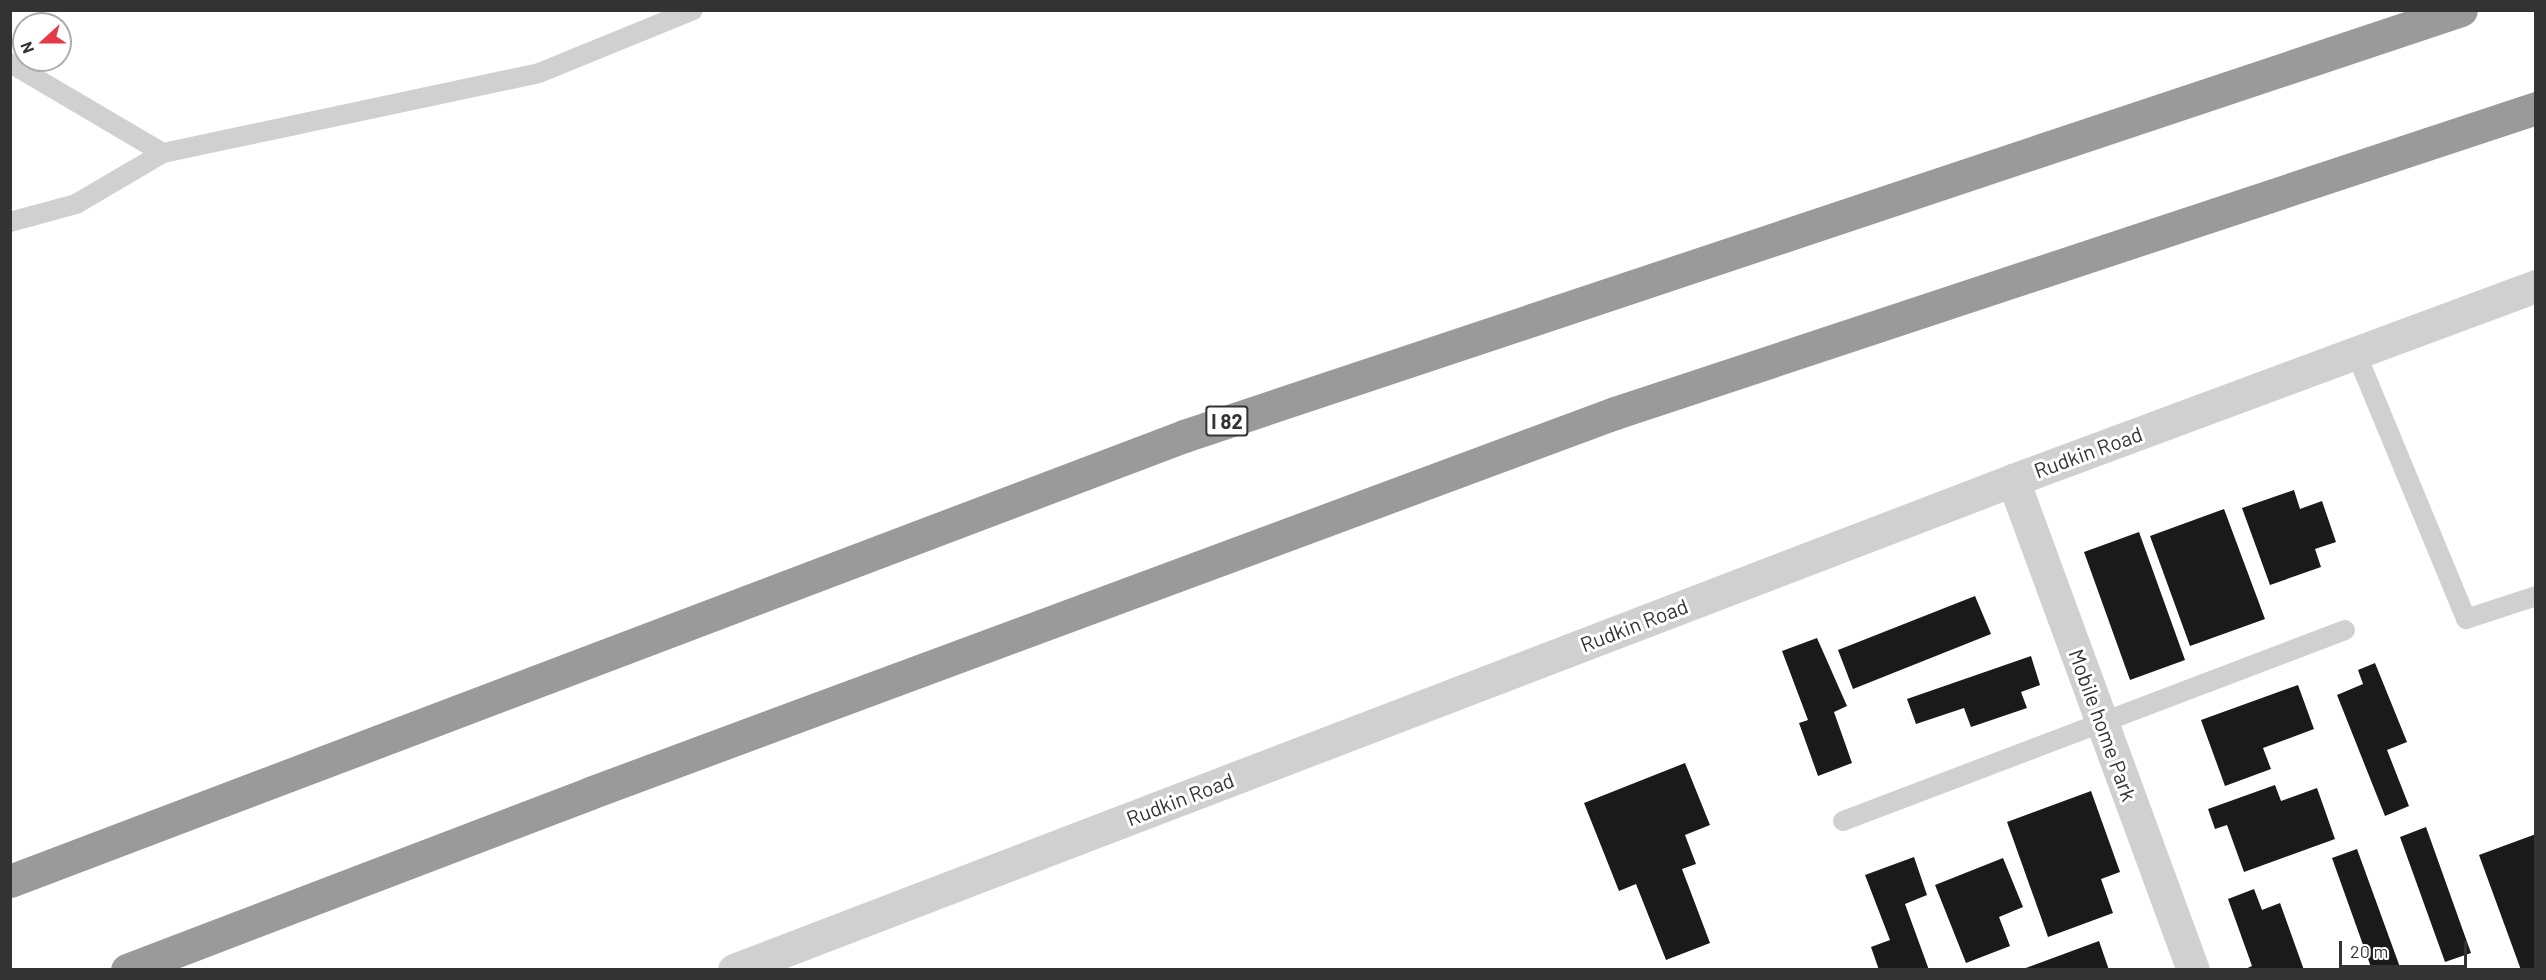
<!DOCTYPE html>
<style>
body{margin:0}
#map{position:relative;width:2546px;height:980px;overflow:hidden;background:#fff;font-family:Barlow,sans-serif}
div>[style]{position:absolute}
.building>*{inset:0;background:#1a1a1a}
.service>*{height:20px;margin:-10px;padding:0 10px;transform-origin:10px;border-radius:10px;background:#d0d0d0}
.minor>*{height:33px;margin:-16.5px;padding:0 16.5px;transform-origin:16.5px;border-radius:16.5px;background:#d0d0d0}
.tertiary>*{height:33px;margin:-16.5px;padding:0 16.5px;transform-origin:16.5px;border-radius:16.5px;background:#d0d0d0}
.motorway>*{height:33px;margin:-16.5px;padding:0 16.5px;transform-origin:16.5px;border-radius:16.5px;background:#9a9a9a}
span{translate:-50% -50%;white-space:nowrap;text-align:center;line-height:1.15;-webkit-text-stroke:6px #fff;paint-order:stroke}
.shield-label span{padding:2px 4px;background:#fff;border:2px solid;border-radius:4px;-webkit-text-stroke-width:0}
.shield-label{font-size:20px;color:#333;font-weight:700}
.street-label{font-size:21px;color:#333}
.frame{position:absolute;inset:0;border:12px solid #333;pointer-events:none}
.north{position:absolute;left:12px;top:12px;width:60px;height:60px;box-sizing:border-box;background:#fff;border:2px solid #adadad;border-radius:50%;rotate:249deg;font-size:16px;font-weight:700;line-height:24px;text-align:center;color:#333}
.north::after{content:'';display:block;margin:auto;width:21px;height:27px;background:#e63946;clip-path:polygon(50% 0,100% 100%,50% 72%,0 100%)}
.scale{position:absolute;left:2339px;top:941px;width:128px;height:27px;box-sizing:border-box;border:3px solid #333;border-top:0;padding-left:8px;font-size:18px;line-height:21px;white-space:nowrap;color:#333;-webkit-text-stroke:4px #fff;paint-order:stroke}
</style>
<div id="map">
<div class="building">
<i style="clip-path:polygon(2294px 490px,2300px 509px,2322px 501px,2336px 542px,2315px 549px,2321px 567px,2270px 585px,2242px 508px)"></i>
<i style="clip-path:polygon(2224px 509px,2265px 619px,2190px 646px,2150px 536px)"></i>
<i style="clip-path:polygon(2139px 532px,2185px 660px,2130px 680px,2084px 552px)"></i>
<i style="clip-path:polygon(1975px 596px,1991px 634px,1853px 689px,1838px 650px)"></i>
<i style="clip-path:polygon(1817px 638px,1847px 706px,1834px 712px,1852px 763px,1818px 776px,1799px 723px,1808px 720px,1782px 651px)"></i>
<i style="clip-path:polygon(2031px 656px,2040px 685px,2021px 692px,2027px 708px,1971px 727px,1964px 708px,1916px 724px,1907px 699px)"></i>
<i style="clip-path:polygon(2375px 663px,2407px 742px,2387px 750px,2409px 806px,2385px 816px,2337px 695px,2363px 684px,2358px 670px)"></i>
<i style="clip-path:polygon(2298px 685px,2314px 729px,2263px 748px,2271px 769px,2225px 786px,2201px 720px)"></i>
<i style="clip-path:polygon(1685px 763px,1710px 825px,1685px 835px,1696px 864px,1682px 869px,1710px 943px,1666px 960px,1636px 884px,1619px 891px,1584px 803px)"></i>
<i style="clip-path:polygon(2275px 785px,2281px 801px,2317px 788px,2335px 839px,2244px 872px,2227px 825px,2215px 829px,2208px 809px)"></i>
<i style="clip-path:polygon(2091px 791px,2120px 872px,2101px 879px,2113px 913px,2048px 937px,2007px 822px)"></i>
<i style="clip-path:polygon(2426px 827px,2471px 953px,2445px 962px,2400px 837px)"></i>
<i style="clip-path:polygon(2536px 834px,2536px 970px,2521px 970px,2479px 855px)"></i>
<i style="clip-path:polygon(2357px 849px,2401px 970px,2372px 970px,2332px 858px)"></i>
<i style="clip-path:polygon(1914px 857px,1927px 895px,1905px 904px,1929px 970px,1879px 970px,1871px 947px,1890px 940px,1865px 875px)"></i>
<i style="clip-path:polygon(2003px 858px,2023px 907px,1999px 917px,2010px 946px,1966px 963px,1935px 885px)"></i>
<i style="clip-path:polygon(2254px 889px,2262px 910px,2280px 903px,2304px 970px,2243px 970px,2252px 966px,2228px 899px)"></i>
<i style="clip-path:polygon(2099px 941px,2109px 970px,2023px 970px,2023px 969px)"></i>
</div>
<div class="service">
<i style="left:10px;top:63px;width:178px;rotate:30.5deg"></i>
<i style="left:10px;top:222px;width:68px;rotate:-15.3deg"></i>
<i style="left:76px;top:204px;width:101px;rotate:-30.4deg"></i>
<i style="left:163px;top:153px;width:384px;rotate:-12deg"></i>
<i style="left:539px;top:73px;width:166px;rotate:-22.2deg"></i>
<i style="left:2356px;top:353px;width:288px;rotate:67.5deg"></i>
<i style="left:2466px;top:619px;width:74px;rotate:-18.2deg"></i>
<i style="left:1843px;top:821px;width:537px;rotate:-20.83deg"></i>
</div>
<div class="minor">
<i style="left:2013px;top:480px;width:522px;rotate:69.83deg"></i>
</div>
<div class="tertiary">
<i style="left:734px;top:970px;width:1370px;rotate:-20.96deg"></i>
<i style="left:2013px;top:480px;width:558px;rotate:-20.35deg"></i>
</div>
<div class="motorway">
<i style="left:10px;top:881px;width:1256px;rotate:-20.76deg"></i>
<i style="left:1184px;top:436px;width:1346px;rotate:-18.45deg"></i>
<i style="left:127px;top:970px;width:496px;rotate:-20.9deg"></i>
<i style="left:590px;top:793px;width:1093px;rotate:-20.34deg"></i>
<i style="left:1615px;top:413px;width:970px;rotate:-18.32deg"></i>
</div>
<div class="shield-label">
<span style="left:1227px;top:421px">I 82</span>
</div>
<div class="street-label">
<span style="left:2088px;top:452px;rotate:-20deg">Rudkin Road</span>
<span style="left:1634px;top:625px;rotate:-21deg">Rudkin Road</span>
<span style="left:2103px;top:725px;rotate:70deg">Mobile home Park</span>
<span style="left:1180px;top:799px;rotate:-21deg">Rudkin Road</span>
</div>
<div class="frame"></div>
<div class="north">N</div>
<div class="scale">20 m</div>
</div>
